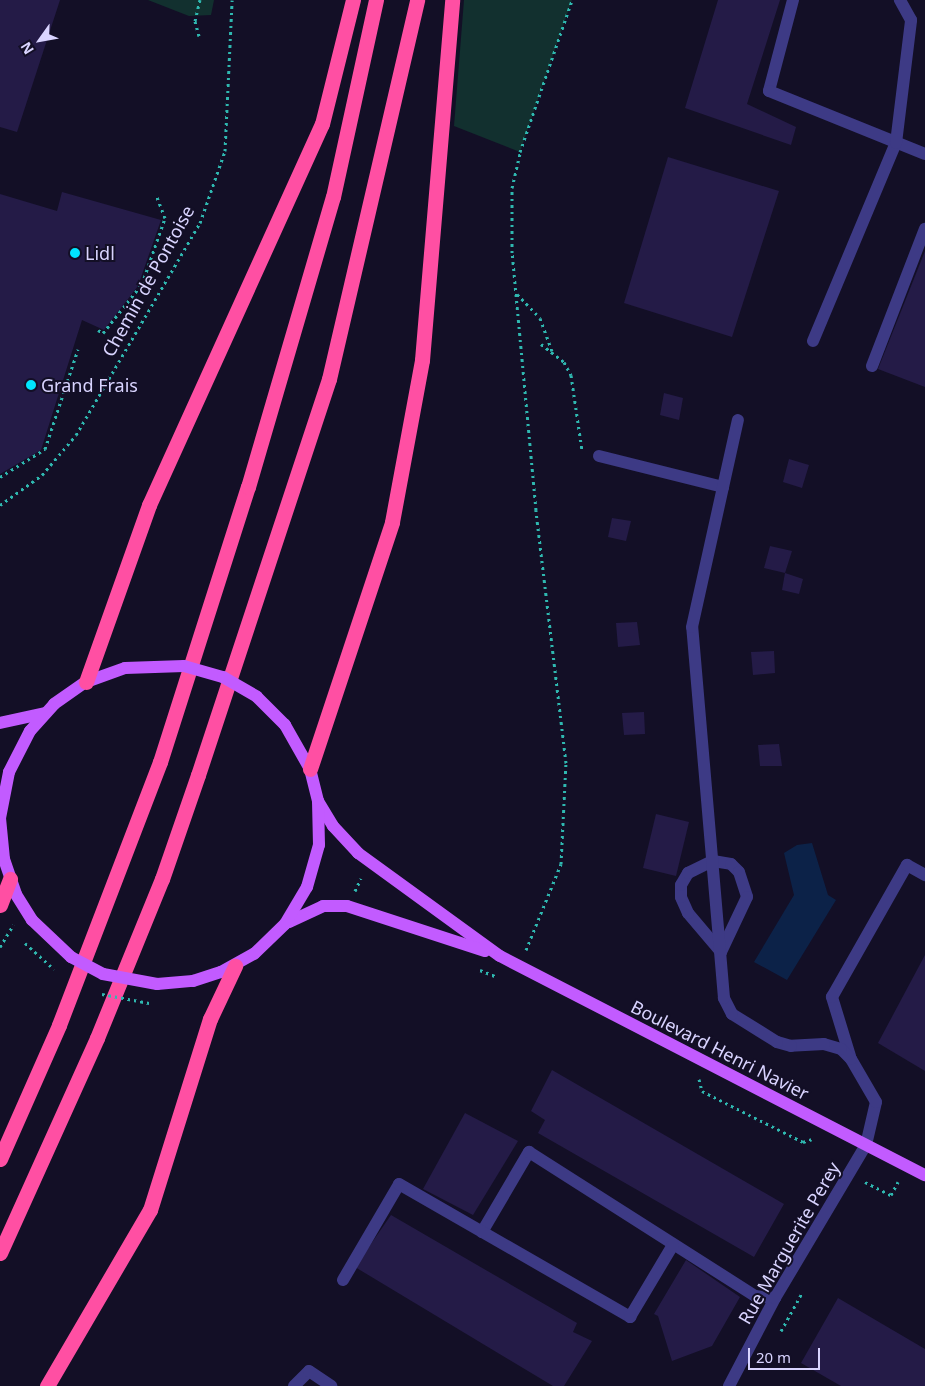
<!DOCTYPE html>
<style>
body{margin:0}
#map{position:relative;width:925px;height:1386px;overflow:hidden;background:#130f26;font-family:"Noto Sans",sans-serif}
div>[style]{position:absolute}
.green>*{inset:0;background:#12302f}
.water>*{inset:0;background:#0c2248}
.building>*{inset:0;background:#241b47}
.path>*{height:3px;margin-top:-1.5px;transform-origin:0;background:repeating-linear-gradient(90deg,#2fb8b0 0 2.5px,transparent 0 6.5px)}
.minor>*{height:12px;margin:-6px;padding:0 6px;transform-origin:6px;border-radius:6px;background:#3d3a85}
.major>*{height:12px;margin:-6px;padding:0 6px;transform-origin:6px;border-radius:6px;background:#c25bff}
.highway>*{height:15px;margin:-7.5px;padding:0 7.5px;transform-origin:7.5px;border-radius:7.5px;background:#ff4fa3}
.path-bridge>*{height:3px;margin-top:-1.5px;transform-origin:0;background:repeating-linear-gradient(90deg,#2fb8b0 0 2.5px,transparent 0 6.5px)}
.major-bridge>*{height:12px;margin:-6px;padding:0 6px;transform-origin:6px;border-radius:6px;background:#c25bff}
.dots>*{width:14px;height:14px;translate:-50% -50%;box-sizing:border-box;border:2px solid #130f26;border-radius:50%}
span{translate:-50% -50%;white-space:nowrap;text-align:center;line-height:1.15;-webkit-text-stroke:4px #130f26;paint-order:stroke}
.poi-label{font-size:18px;color:#d9d4ff}
.left{translate:0 -50%;text-align:left}
.street-label{font-size:18px;color:#d9d4ff}
.north{position:absolute;left:15px;top:15px;width:50px;height:50px;-webkit-text-stroke:4px #130f26;paint-order:stroke;rotate:238deg;font-size:14px;font-weight:700;line-height:20px;text-align:center;color:#d9d4ff}
.north::after{content:'';display:block;margin:auto;width:18px;height:22px;background:#d9d4ff;clip-path:polygon(50% 0,100% 100%,50% 72%,0 100%)}
.scale{position:absolute;left:748px;top:1348px;width:72px;height:22px;box-sizing:border-box;border:2px solid #d9d4ff;border-top:0;padding-left:6px;font-size:15px;line-height:18px;white-space:nowrap;color:#d9d4ff;-webkit-text-stroke:4px #130f26;paint-order:stroke}
</style>
<div id="map">
<div class="green">
<i style="clip-path:polygon(148px 0,214px 0,211px 15px,189px 16px)"></i>
<i style="clip-path:polygon(464px 0,572px 0,520px 152px,454px 126px)"></i>
</div>
<div class="water">
<i style="clip-path:polygon(812px 843px,828px 895px,836px 900px,787px 980px,754px 962px,794px 895px,784px 853px,797px 845px)"></i>
</div>
<div class="building">
<i style="clip-path:polygon(0 0,60px 0,17px 132px,0 127px)"></i>
<i style="clip-path:polygon(718px 0,780px 0,747px 104px,796px 127px,791px 145px,685px 108px)"></i>
<i style="clip-path:polygon(668px 157px,779px 191px,732px 337px,624px 303px)"></i>
<i style="clip-path:polygon(62px 192px,161px 220px,138px 286px,104px 330px,82px 320px,41px 450px,0 474px,0 194px,57px 211px)"></i>
<i style="clip-path:polygon(925px 251px,925px 387px,878px 369px)"></i>
<i style="clip-path:polygon(664px 393px,683px 398px,679px 420px,660px 415px)"></i>
<i style="clip-path:polygon(789px 459px,809px 465px,802px 488px,783px 482px)"></i>
<i style="clip-path:polygon(612px 518px,631px 521px,626px 541px,608px 537px)"></i>
<i style="clip-path:polygon(770px 546px,792px 551px,785px 573px,803px 579px,799px 594px,782px 590px,785px 573px,764px 568px)"></i>
<i style="clip-path:polygon(637px 622px,640px 645px,618px 647px,616px 623px)"></i>
<i style="clip-path:polygon(774px 651px,775px 673px,753px 675px,751px 652px)"></i>
<i style="clip-path:polygon(644px 712px,645px 734px,624px 735px,622px 713px)"></i>
<i style="clip-path:polygon(779px 744px,782px 766px,760px 766px,758px 745px)"></i>
<i style="clip-path:polygon(656px 814px,689px 822px,676px 876px,643px 868px)"></i>
<i style="clip-path:polygon(925px 955px,925px 1071px,878px 1043px)"></i>
<i style="clip-path:polygon(552px 1070px,784px 1204px,754px 1257px,538px 1133px,545px 1120px,531px 1111px)"></i>
<i style="clip-path:polygon(465px 1113px,518px 1141px,473px 1215px,423px 1189px)"></i>
<i style="clip-path:polygon(391px 1215px,577px 1323px,573px 1332px,592px 1341px,564px 1386px,553px 1386px,355px 1267px)"></i>
<i style="clip-path:polygon(686px 1260px,740px 1297px,712px 1346px,672px 1361px,658px 1316px,654px 1314px)"></i>
<i style="clip-path:polygon(838px 1298px,925px 1349px,925px 1386px,841px 1386px,801px 1363px)"></i>
</div>
<div class="path">
<i style="left:199px;top:36px;width:16px;rotate:-105deg"></i>
<i style="left:195px;top:21px;width:22px;rotate:-77deg"></i>
<i style="left:517px;top:294px;width:33px;rotate:46deg"></i>
<i style="left:540px;top:318px;width:35px;rotate:70deg"></i>
<i style="left:98px;top:330px;width:6px;rotate:31deg"></i>
<i style="left:103px;top:333px;width:63px;rotate:-51.5deg"></i>
<i style="left:142px;top:284px;width:70px;rotate:-70.8deg"></i>
<i style="left:165px;top:218px;width:25px;rotate:-111deg"></i>
<i style="left:541px;top:344px;width:29px;rotate:38deg"></i>
<i style="left:564px;top:362px;width:15px;rotate:62deg"></i>
<i style="left:571px;top:375px;width:76px;rotate:81.7deg"></i>
<i style="left:0;top:477px;width:53px;rotate:-31.9deg"></i>
<i style="left:45px;top:449px;width:105px;rotate:-71.7deg"></i>
<i style="left:0;top:505px;width:52px;rotate:-35.5deg"></i>
<i style="left:42px;top:475px;width:52px;rotate:-49.6deg"></i>
<i style="left:76px;top:435px;width:246px;rotate:-59.7deg"></i>
<i style="left:200px;top:223px;width:76px;rotate:-70.9deg"></i>
<i style="left:225px;top:151px;width:151px;rotate:-87.3deg"></i>
<i style="left:355px;top:891px;width:14px;rotate:-65deg"></i>
<i style="left:0;top:947px;width:26px;rotate:-59deg"></i>
<i style="left:526px;top:950px;width:93px;rotate:-67.9deg"></i>
<i style="left:561px;top:864px;width:101px;rotate:-87.2deg"></i>
<i style="left:566px;top:763px;width:255px;rotate:-96.8deg"></i>
<i style="left:536px;top:510px;width:258px;rotate:-95.3deg"></i>
<i style="left:512px;top:253px;width:65px;rotate:-90deg"></i>
<i style="left:512px;top:188px;width:37px;rotate:-77deg"></i>
<i style="left:520px;top:152px;width:161px;rotate:-71.1deg"></i>
<i style="left:480px;top:970px;width:16px;rotate:22deg"></i>
<i style="left:699px;top:1079px;width:12px;rotate:76deg"></i>
<i style="left:702px;top:1091px;width:113px;rotate:26.8deg"></i>
<i style="left:803px;top:1142px;width:9px;rotate:-18deg"></i>
<i style="left:865px;top:1182px;width:29px;rotate:27deg"></i>
<i style="left:891px;top:1195px;width:15px;rotate:-62deg"></i>
<i style="left:781px;top:1331px;width:43px;rotate:-61.1deg"></i>
</div>
<div class="minor">
<i style="left:793px;top:0;width:94px;rotate:104.8deg"></i>
<i style="left:769px;top:91px;width:168px;rotate:22deg"></i>
<i style="left:813px;top:341px;width:215px;rotate:-67.3deg"></i>
<i style="left:896px;top:143px;width:124px;rotate:-83deg"></i>
<i style="left:911px;top:20px;width:23px;rotate:-119deg"></i>
<i style="left:872px;top:366px;width:147px;rotate:-68.9deg"></i>
<i style="left:599px;top:456px;width:128px;rotate:14deg"></i>
<i style="left:713px;top:861px;width:18px;rotate:9deg"></i>
<i style="left:731px;top:864px;width:11px;rotate:45deg"></i>
<i style="left:739px;top:872px;width:26px;rotate:72deg"></i>
<i style="left:747px;top:897px;width:61px;rotate:115.3deg"></i>
<i style="left:721px;top:952px;width:51px;rotate:-130.2deg"></i>
<i style="left:688px;top:913px;width:17px;rotate:-114deg"></i>
<i style="left:681px;top:897px;width:12px;rotate:-90deg"></i>
<i style="left:681px;top:885px;width:14px;rotate:-60deg"></i>
<i style="left:688px;top:873px;width:28px;rotate:-26deg"></i>
<i style="left:850px;top:1056px;width:62px;rotate:-107deg"></i>
<i style="left:832px;top:997px;width:152px;rotate:-60.4deg"></i>
<i style="left:907px;top:865px;width:21px;rotate:29deg"></i>
<i style="left:482px;top:1232px;width:93px;rotate:-59.6deg"></i>
<i style="left:529px;top:1152px;width:268px;rotate:32.5deg"></i>
<i style="left:755px;top:1296px;width:20px;rotate:6deg"></i>
<i style="left:343px;top:1280px;width:111px;rotate:-59.7deg"></i>
<i style="left:399px;top:1184px;width:267px;rotate:29.9deg"></i>
<i style="left:630px;top:1317px;width:84px;rotate:-59.2deg"></i>
<i style="left:294px;top:1386px;width:21px;rotate:-45deg"></i>
<i style="left:309px;top:1371px;width:27px;rotate:34deg"></i>
<i style="left:729px;top:1386px;width:99px;rotate:-62.4deg"></i>
<i style="left:775px;top:1298px;width:178px;rotate:-59.3deg"></i>
<i style="left:866px;top:1145px;width:44px;rotate:-76.9deg"></i>
<i style="left:876px;top:1102px;width:50px;rotate:-120.2deg"></i>
<i style="left:851px;top:1059px;width:14px;rotate:-135deg"></i>
<i style="left:841px;top:1049px;width:18px;rotate:-164deg"></i>
<i style="left:824px;top:1044px;width:33px;rotate:177deg"></i>
<i style="left:791px;top:1046px;width:15px;rotate:-164deg"></i>
<i style="left:777px;top:1042px;width:53px;rotate:-148.1deg"></i>
<i style="left:732px;top:1014px;width:18px;rotate:-117deg"></i>
<i style="left:724px;top:998px;width:372px;rotate:-94.9deg"></i>
<i style="left:692px;top:627px;width:212px;rotate:-77.5deg"></i>
</div>
<div class="major">
<i style="left:0;top:723px;width:46px;rotate:-12.5deg"></i>
<i style="left:318px;top:801px;width:29px;rotate:59deg"></i>
<i style="left:333px;top:826px;width:37px;rotate:47deg"></i>
<i style="left:358px;top:853px;width:175px;rotate:36deg"></i>
<i style="left:500px;top:956px;width:478px;rotate:27.3deg"></i>
<i style="left:32px;top:920px;width:31px;rotate:-122deg"></i>
<i style="left:16px;top:894px;width:37px;rotate:-109deg"></i>
<i style="left:4px;top:859px;width:41px;rotate:-95.6deg"></i>
<i style="left:0;top:818px;width:47px;rotate:-78.9deg"></i>
<i style="left:9px;top:772px;width:46px;rotate:-62.9deg"></i>
<i style="left:30px;top:731px;width:36px;rotate:-48deg"></i>
<i style="left:54px;top:704px;width:39px;rotate:-35deg"></i>
<i style="left:86px;top:682px;width:41px;rotate:-19.7deg"></i>
<i style="left:289px;top:922px;width:38px;rotate:-25deg"></i>
<i style="left:323px;top:906px;width:24px"></i>
<i style="left:347px;top:906px;width:145px;rotate:18.1deg"></i>
<i style="left:193px;top:981px;width:29px;rotate:-18deg"></i>
<i style="left:221px;top:972px;width:38px;rotate:-29deg"></i>
<i style="left:254px;top:954px;width:43px;rotate:-44.1deg"></i>
<i style="left:285px;top:924px;width:43px;rotate:-59.3deg"></i>
<i style="left:307px;top:887px;width:44px;rotate:-74.1deg"></i>
<i style="left:319px;top:845px;width:44px;rotate:-91.3deg"></i>
<i style="left:318px;top:801px;width:33px;rotate:-104deg"></i>
<i style="left:310px;top:769px;width:51px;rotate:-119.6deg"></i>
</div>
<div class="highway">
<i style="left:86px;top:682px;width:188px;rotate:-70.4deg"></i>
<i style="left:149px;top:505px;width:418px;rotate:-65.6deg"></i>
<i style="left:322px;top:124px;width:128px;rotate:-76deg"></i>
<i style="left:310px;top:769px;width:260px;rotate:-71.6deg"></i>
<i style="left:392px;top:522px;width:165px;rotate:-79.5deg"></i>
<i style="left:422px;top:360px;width:361px;rotate:-85.2deg"></i>
<i style="left:0;top:905px;width:28px;rotate:-69deg"></i>
<i style="left:0;top:1159px;width:146px;rotate:-66.2deg"></i>
<i style="left:59px;top:1025px;width:282px;rotate:-69deg"></i>
<i style="left:160px;top:762px;width:289px;rotate:-72.3deg"></i>
<i style="left:248px;top:487px;width:302px;rotate:-73.7deg"></i>
<i style="left:333px;top:197px;width:202px;rotate:-77.7deg"></i>
<i style="left:0;top:1253px;width:236px;rotate:-65.7deg"></i>
<i style="left:97px;top:1038px;width:172px;rotate:-67.8deg"></i>
<i style="left:162px;top:879px;width:110px;rotate:-70.9deg"></i>
<i style="left:198px;top:775px;width:417px;rotate:-71.7deg"></i>
<i style="left:329px;top:379px;width:389px;rotate:-76.9deg"></i>
<i style="left:47px;top:1386px;width:204px;rotate:-59.7deg"></i>
<i style="left:150px;top:1210px;width:200px;rotate:-72.6deg"></i>
<i style="left:210px;top:1019px;width:59px;rotate:-64.7deg"></i>
</div>
<div class="path-bridge">
<i style="left:25px;top:943px;width:39px;rotate:42deg"></i>
<i style="left:102px;top:994px;width:48px;rotate:10.8deg"></i>
</div>
<div class="major-bridge">
<i style="left:125px;top:668px;width:59px;rotate:-1.9deg"></i>
<i style="left:184px;top:666px;width:41px;rotate:15.8deg"></i>
<i style="left:223px;top:677px;width:39px;rotate:30deg"></i>
<i style="left:257px;top:697px;width:40px;rotate:45deg"></i>
<i style="left:32px;top:920px;width:54px;rotate:43.5deg"></i>
<i style="left:71px;top:957px;width:36px;rotate:28deg"></i>
<i style="left:103px;top:974px;width:55px;rotate:10.5deg"></i>
<i style="left:157px;top:984px;width:36px;rotate:-5deg"></i>
</div>
<div class="dots">
<i style="left:75px;top:253px;background:#00e5ff"></i>
<i style="left:31px;top:385px;background:#00e5ff"></i>
</div>
<div class="poi-label">
<span class="left" style="left:85px;top:253px">Lidl</span>
<span class="left" style="left:41px;top:385px">Grand Frais</span>
</div>
<div class="street-label">
<span style="left:148px;top:281px;rotate:-61deg">Chemin de Pontoise</span>
<span style="left:720px;top:1050px;rotate:27deg">Boulevard Henri Navier</span>
<span style="left:789px;top:1243px;rotate:-60deg">Rue Marguerite Perey</span>
</div>
<div class="north">N</div>
<div class="scale">20 m</div>
</div>
